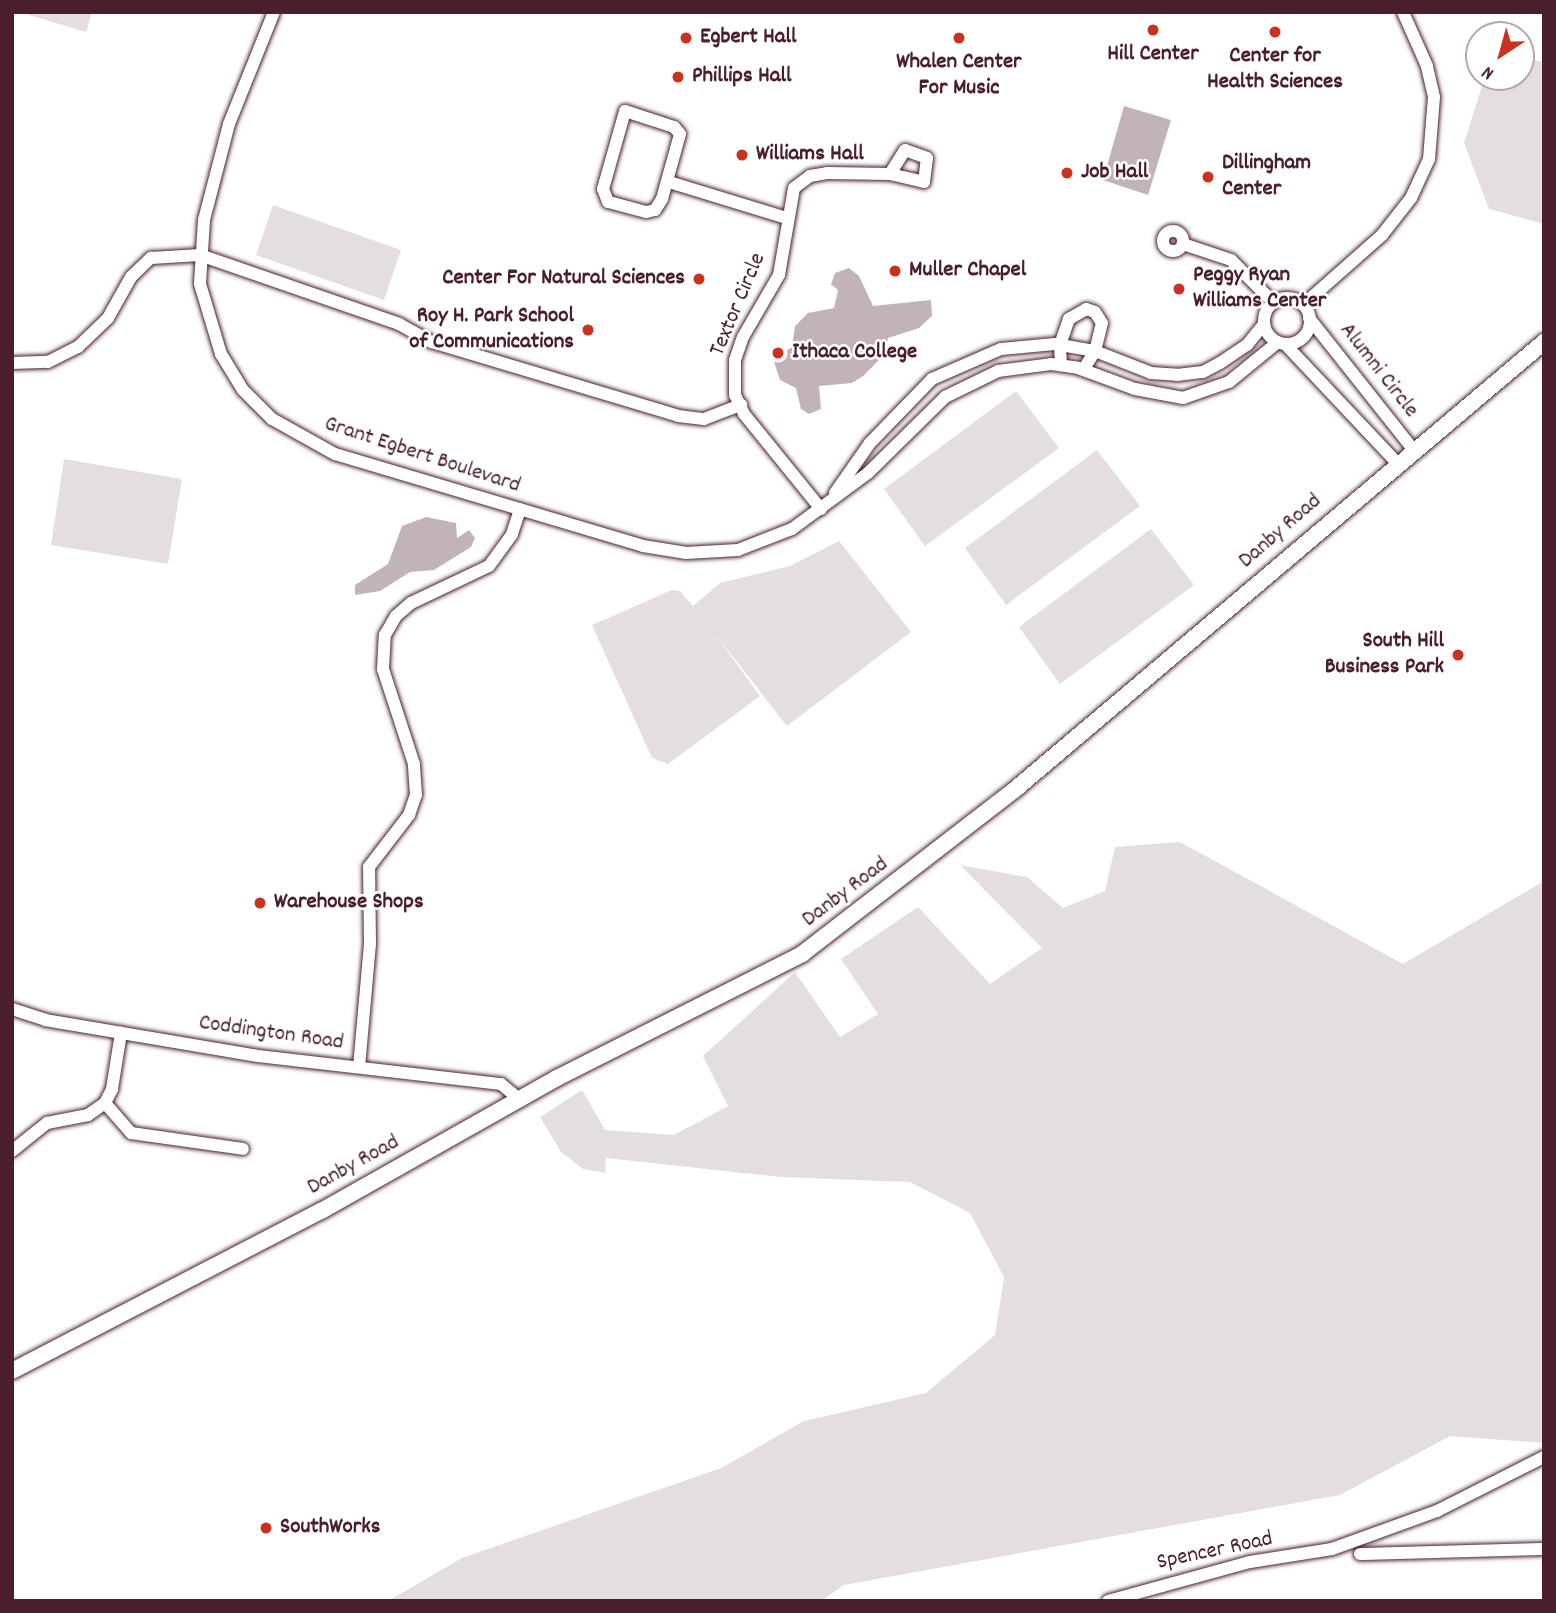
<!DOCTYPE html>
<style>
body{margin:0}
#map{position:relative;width:1556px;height:1613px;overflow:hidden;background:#fff;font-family:Dekko,sans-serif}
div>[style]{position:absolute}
.green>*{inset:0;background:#e5dee0}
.water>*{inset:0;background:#c1b3b6}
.roads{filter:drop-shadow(0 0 2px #4a1f2b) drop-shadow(0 0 2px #4a1f2b)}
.minor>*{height:12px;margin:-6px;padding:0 6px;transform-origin:6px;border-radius:6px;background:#fff}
.minor>.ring{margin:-6px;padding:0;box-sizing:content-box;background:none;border:12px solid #fff;border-radius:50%}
.major>*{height:16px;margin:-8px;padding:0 8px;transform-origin:8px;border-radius:8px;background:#fff}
.dots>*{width:19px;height:19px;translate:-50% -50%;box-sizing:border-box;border:4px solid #fff;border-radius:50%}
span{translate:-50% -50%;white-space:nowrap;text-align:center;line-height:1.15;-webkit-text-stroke:5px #fff;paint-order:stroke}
.poi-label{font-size:23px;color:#4a1f2b;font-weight:700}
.left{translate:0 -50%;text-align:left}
.right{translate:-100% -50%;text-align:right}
.street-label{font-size:23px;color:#4a1f2b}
.frame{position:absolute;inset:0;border:14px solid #4a1f2b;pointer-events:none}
.north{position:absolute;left:1465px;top:21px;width:70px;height:70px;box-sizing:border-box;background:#fff;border:2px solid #b7a5aa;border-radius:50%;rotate:216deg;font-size:19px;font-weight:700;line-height:28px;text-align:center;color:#4a1f2b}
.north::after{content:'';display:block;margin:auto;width:24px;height:32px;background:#c8321e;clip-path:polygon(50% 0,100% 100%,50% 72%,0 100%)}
</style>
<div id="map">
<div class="green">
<i style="clip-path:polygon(19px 12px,92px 12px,86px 32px)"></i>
<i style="clip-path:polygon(1521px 57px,1544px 62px,1544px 224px,1489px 209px,1464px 143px,1485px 77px,1521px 77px)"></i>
<i style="clip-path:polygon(273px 205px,401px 250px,384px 300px,256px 255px)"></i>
<i style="clip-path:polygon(1016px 391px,1059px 448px,925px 546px,884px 489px)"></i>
<i style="clip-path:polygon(1097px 450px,1140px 506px,1006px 605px,965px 548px)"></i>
<i style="clip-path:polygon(64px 459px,182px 479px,168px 564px,51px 545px)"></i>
<i style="clip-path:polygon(1151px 529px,1194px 585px,1060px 684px,1019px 627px)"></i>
<i style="clip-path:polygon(839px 541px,911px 632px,787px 726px,715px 634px,760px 696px,668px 764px,652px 758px,592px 625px,672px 590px,680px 591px,693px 606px,720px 583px,790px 566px)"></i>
<i style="clip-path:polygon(1180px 842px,1403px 964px,1544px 881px,1544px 1443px,1450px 1436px,1340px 1495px,844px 1585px,821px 1601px,388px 1601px,462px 1558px,721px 1468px,804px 1421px,926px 1393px,995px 1335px,1004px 1277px,970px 1213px,910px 1182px,781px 1177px,606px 1158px,605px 1173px,583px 1169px,561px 1152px,540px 1117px,582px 1090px,605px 1130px,674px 1135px,728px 1106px,703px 1056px,795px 972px,840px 1037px,878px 1014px,841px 959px,918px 907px,990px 984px,1042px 948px,960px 865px,1027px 877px,1063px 908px,1105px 891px,1115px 847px)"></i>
</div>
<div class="water">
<i style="clip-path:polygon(1124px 106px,1171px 120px,1148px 195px,1103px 180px)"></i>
<i style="clip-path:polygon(849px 268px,859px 276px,873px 306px,931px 300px,932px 316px,919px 328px,888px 338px,885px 354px,863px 376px,852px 383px,819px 386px,821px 409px,809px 414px,801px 409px,796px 388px,780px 380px,773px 359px,792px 347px,795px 326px,808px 313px,834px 308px,838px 290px,831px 284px,835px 273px)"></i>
<i style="clip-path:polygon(426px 517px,456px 523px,457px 538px,469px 530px,475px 538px,471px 547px,434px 570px,410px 572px,380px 591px,355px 595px,355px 585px,388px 564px,402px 526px)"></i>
</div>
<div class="roads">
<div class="minor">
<i style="left:274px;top:12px;width:121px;rotate:111.9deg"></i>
<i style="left:229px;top:124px;width:99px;rotate:104.6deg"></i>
<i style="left:204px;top:220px;width:64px;rotate:93.6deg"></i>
<i style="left:200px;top:284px;width:73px;rotate:73.3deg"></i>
<i style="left:221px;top:354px;width:42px;rotate:58.6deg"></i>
<i style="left:243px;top:390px;width:41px;rotate:45deg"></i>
<i style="left:272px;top:419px;width:72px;rotate:29.1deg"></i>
<i style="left:335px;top:454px;width:321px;rotate:16.6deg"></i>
<i style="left:643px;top:546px;width:44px;rotate:9.2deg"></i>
<i style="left:686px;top:553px;width:52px;rotate:-3.3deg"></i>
<i style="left:738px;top:550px;width:58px;rotate:-21.3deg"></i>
<i style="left:792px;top:529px;width:94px;rotate:-36.4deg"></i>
<i style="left:868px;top:473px;width:108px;rotate:-44.6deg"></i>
<i style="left:945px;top:397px;width:59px;rotate:-26.1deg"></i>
<i style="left:998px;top:371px;width:53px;rotate:-7.5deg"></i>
<i style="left:1051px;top:364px;width:27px;rotate:8deg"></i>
<i style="left:1078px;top:368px;width:61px;rotate:20.2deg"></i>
<i style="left:1135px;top:389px;width:49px;rotate:10.6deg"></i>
<i style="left:1183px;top:398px;width:49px;rotate:-19.2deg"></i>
<i style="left:1229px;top:382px;width:63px;rotate:-39.2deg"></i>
<i style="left:625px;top:111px;width:52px;rotate:18.1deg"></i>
<i style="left:674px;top:127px;width:9px;rotate:49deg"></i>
<i style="left:680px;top:134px;width:67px;rotate:105.5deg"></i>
<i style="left:662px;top:199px;width:13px;rotate:122deg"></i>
<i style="left:655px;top:210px;width:9px;rotate:167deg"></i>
<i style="left:646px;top:212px;width:39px;rotate:-165deg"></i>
<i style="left:608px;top:202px;width:14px;rotate:-111deg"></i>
<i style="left:603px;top:189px;width:81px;rotate:-74.2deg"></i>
<i style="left:669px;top:182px;width:123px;rotate:17deg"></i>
<i class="ring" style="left:1163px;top:231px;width:8px;height:8px"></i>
<i style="left:1183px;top:244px;width:51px;rotate:18.4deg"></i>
<i style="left:1231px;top:260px;width:59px;rotate:45deg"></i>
<i class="ring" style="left:1264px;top:298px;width:34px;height:34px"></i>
<i style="left:1303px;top:305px;width:106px;rotate:-41.5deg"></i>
<i style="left:1382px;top:235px;width:47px;rotate:-51.9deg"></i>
<i style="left:1411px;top:198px;width:43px;rotate:-65.2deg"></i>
<i style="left:1429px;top:159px;width:62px;rotate:-85.4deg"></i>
<i style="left:1434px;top:97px;width:32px;rotate:-103deg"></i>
<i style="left:1427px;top:66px;width:59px;rotate:-114deg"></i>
<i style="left:1309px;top:318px;width:167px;rotate:51.6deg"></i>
<i style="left:1285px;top:344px;width:163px;rotate:46.7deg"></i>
<i style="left:12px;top:363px;width:36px;rotate:-2deg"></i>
<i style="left:48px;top:362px;width:34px;rotate:-27deg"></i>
<i style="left:78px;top:347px;width:42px;rotate:-44deg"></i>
<i style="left:108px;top:318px;width:47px;rotate:-60.7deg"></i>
<i style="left:131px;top:277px;width:28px;rotate:-44deg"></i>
<i style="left:151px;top:258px;width:49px;rotate:-3.5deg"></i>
<i style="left:200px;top:255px;width:211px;rotate:19.1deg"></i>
<i style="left:399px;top:324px;width:38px;rotate:29deg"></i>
<i style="left:432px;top:342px;width:257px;rotate:16.7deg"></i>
<i style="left:678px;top:416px;width:26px;rotate:7deg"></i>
<i style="left:704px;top:419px;width:40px;rotate:-21deg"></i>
<i style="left:1061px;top:365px;width:20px;rotate:-93deg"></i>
<i style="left:1060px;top:345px;width:28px;rotate:-71deg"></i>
<i style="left:1069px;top:319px;width:20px;rotate:-30deg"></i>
<i style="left:1086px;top:309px;width:9px;rotate:18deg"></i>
<i style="left:1095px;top:312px;width:13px;rotate:58deg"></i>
<i style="left:1102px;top:323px;width:29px;rotate:104deg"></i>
<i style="left:1095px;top:351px;width:22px;rotate:122deg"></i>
<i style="left:835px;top:493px;width:61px;rotate:-55deg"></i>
<i style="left:870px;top:443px;width:89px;rotate:-45.9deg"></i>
<i style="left:932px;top:379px;width:75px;rotate:-23.5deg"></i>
<i style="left:1001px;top:349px;width:54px;rotate:-5.3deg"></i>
<i style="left:1055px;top:344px;width:41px;rotate:9.9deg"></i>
<i style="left:1095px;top:351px;width:60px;rotate:21.4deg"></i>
<i style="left:1151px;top:373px;width:26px;rotate:4deg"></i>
<i style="left:1177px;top:375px;width:26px;rotate:-7deg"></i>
<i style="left:1203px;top:372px;width:19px;rotate:-28deg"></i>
<i style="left:1220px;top:363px;width:32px;rotate:-34deg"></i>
<i style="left:1247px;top:345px;width:27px;rotate:-51deg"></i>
<i style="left:821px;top:509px;width:122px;rotate:-129deg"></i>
<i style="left:744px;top:414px;width:21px;rotate:-115deg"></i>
<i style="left:735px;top:395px;width:35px;rotate:-90deg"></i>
<i style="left:735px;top:360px;width:24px;rotate:-71deg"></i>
<i style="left:743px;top:337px;width:72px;rotate:-59.9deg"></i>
<i style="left:779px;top:275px;width:88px;rotate:-80.2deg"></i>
<i style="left:794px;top:188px;width:20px;rotate:-37deg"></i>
<i style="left:810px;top:176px;width:17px;rotate:-10deg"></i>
<i style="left:827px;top:173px;width:63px;rotate:0.9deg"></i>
<i style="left:890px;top:174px;width:35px;rotate:13deg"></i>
<i style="left:924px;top:182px;width:24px;rotate:-83deg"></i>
<i style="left:927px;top:158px;width:23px;rotate:-160deg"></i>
<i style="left:905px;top:150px;width:28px;rotate:122deg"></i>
<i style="left:12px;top:1009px;width:35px;rotate:18deg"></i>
<i style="left:45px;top:1020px;width:216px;rotate:9.6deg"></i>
<i style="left:258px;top:1056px;width:245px;rotate:6.6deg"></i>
<i style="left:501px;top:1084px;width:26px;rotate:40deg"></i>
<i style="left:359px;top:1067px;width:123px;rotate:-84.9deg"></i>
<i style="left:370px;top:944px;width:77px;rotate:-90.7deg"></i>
<i style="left:369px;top:867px;width:66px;rotate:-52.4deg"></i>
<i style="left:409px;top:815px;width:21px;rotate:-71deg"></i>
<i style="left:416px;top:795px;width:31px;rotate:-94deg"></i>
<i style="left:414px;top:764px;width:100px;rotate:-108.1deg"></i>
<i style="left:383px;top:669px;width:34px;rotate:-87deg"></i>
<i style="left:385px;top:635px;width:22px;rotate:-60deg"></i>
<i style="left:396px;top:616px;width:20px;rotate:-41deg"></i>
<i style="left:411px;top:603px;width:86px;rotate:-25.4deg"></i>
<i style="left:489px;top:566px;width:39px;rotate:-54deg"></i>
<i style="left:512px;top:534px;width:26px;rotate:-72deg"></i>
<i style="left:105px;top:1103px;width:40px;rotate:49deg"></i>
<i style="left:131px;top:1133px;width:113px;rotate:8.1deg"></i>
<i style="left:12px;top:1151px;width:45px;rotate:-38.7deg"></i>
<i style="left:47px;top:1123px;width:42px;rotate:-11deg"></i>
<i style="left:88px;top:1115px;width:21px;rotate:-35deg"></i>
<i style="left:105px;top:1103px;width:16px;rotate:-63deg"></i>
<i style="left:112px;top:1089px;width:57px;rotate:-80.9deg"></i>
<i style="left:1360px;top:1554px;width:184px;rotate:-1.6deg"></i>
<i style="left:1108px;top:1601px;width:147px;rotate:-15.4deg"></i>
<i style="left:1250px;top:1562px;width:83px;rotate:-9deg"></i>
<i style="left:1332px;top:1549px;width:112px;rotate:-19.9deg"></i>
<i style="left:1437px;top:1511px;width:120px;rotate:-26.8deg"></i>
</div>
<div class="major">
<i style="left:12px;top:1371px;width:348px;rotate:-27.4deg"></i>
<i style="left:321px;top:1211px;width:271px;rotate:-29.4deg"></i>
<i style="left:557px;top:1078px;width:275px;rotate:-26.8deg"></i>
<i style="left:802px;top:954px;width:274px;rotate:-37.7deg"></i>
<i style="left:1019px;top:786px;width:688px;rotate:-40.22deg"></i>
</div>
</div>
<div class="dots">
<i style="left:1153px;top:30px;background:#c8321e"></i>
<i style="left:1275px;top:32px;background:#c8321e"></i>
<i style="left:686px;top:38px;background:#c8321e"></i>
<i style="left:959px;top:38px;background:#c8321e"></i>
<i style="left:678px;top:77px;background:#c8321e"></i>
<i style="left:742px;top:155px;background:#c8321e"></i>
<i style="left:1067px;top:173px;background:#c8321e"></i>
<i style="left:1208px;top:177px;background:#c8321e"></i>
<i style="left:895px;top:271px;background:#c8321e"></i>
<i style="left:699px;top:279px;background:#c8321e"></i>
<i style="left:1179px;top:289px;background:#c8321e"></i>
<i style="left:588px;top:330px;background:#c8321e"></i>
<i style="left:778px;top:353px;background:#c8321e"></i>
<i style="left:1458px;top:655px;background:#c8321e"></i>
<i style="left:260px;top:903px;background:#c8321e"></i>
<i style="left:266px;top:1528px;background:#c8321e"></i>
</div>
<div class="poi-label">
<span class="left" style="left:700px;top:38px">Egbert Hall</span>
<span style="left:1153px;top:55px">Hill Center</span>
<span style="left:1275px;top:70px">Center for<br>Health Sciences</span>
<span style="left:959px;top:76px">Whalen Center<br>For Music</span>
<span class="left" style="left:692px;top:77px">Phillips Hall</span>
<span class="left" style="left:756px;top:155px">Williams Hall</span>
<span class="left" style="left:1222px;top:177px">Dillingham<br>Center</span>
<span class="left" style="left:1081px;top:173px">Job Hall</span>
<span class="left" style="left:909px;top:271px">Muller Chapel</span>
<span class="left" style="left:1193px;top:289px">Peggy Ryan<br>Williams Center</span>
<span class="right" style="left:685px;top:279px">Center For Natural Sciences</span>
<span class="right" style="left:574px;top:330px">Roy H. Park School<br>of Communications</span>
<span class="left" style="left:792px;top:353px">Ithaca College</span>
<span class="right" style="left:1444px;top:655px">South Hill<br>Business Park</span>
<span class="left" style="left:274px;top:903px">Warehouse Shops</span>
<span class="left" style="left:280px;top:1528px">SouthWorks</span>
</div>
<div class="street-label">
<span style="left:739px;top:305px;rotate:-67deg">Textor Circle</span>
<span style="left:1378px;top:371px;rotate:52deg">Alumni Circle</span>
<span style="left:422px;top:456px;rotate:18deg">Grant Egbert Boulevard</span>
<span style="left:1281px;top:532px;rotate:-41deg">Danby Road</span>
<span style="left:846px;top:893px;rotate:-37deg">Danby Road</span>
<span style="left:271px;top:1034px;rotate:8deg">Coddington Road</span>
<span style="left:354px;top:1166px;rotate:-29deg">Danby Road</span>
<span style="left:1215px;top:1552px;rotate:-12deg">Spencer Road</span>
</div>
<div class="frame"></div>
<div class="north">N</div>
</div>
